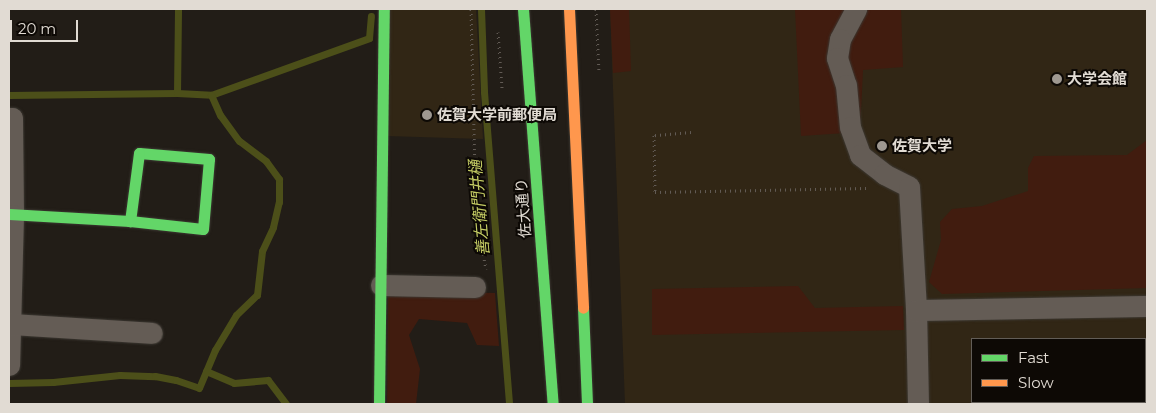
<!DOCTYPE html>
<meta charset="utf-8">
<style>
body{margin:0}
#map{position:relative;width:1156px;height:413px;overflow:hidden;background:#221d17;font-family:Montserrat,"Noto Sans JP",sans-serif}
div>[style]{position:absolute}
.built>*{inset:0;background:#312615}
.green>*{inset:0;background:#411c0f}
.stream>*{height:7px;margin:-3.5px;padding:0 3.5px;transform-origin:3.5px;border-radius:3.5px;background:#4c4f19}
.path>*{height:3px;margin-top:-1.5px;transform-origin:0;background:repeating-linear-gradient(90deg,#625b55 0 1px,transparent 0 5px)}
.roads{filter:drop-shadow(0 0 1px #3c3832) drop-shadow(0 0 1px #3c3832)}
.street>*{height:21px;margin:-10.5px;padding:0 10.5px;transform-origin:10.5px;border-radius:10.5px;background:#645c55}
.fast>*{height:11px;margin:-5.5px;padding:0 5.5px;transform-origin:5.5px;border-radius:5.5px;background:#63d668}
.slow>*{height:11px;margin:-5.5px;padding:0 5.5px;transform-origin:5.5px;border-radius:5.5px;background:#ff974d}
.dots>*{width:14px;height:14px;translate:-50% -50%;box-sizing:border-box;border:2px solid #0d0905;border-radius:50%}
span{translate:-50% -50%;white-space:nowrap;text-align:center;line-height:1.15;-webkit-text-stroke:4px #0d0905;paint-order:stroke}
.poi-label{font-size:15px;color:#e1dbd3;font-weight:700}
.left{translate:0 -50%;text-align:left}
.street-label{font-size:15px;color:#e1dbd3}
.water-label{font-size:16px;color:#c5cd64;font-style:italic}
.frame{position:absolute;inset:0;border:10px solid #e1dbd3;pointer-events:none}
.legend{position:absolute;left:971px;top:338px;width:175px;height:65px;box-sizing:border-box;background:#0d0905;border:1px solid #625d57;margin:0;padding:6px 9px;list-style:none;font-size:15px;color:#e1dbd3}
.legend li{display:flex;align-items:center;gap:10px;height:25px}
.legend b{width:25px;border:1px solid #625d57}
.scale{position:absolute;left:10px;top:20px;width:68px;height:22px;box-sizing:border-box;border:2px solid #e1dbd3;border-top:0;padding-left:6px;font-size:15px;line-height:18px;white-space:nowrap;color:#e1dbd3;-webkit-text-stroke:4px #0d0905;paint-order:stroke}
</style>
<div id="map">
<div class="built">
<i style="clip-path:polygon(390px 9px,476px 9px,483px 139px,387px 136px)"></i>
<i style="clip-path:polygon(evenodd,610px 9px,1147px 9px,1147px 404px,625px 404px,610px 9px,972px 339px,1145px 339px,1145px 402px,972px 402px,972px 339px)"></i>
</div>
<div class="green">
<i style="clip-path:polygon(610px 9px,629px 9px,631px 71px,613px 73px)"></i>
<i style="clip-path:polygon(795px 9px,901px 9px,903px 67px,863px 70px,860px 132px,801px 136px)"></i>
<i style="clip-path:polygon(1147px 140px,1147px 288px,942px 294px,929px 282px,941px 240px,940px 222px,952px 209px,982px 206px,1028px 191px,1028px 168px,1034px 156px,1127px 155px)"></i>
<i style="clip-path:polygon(798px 286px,815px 308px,903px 306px,904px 330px,652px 335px,652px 289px)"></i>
<i style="clip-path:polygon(388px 290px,495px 293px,499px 346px,477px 345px,467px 323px,419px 319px,409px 335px,420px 369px,416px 404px,387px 404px)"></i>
</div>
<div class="stream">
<i style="left:481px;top:9px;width:83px;rotate:87.9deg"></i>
<i style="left:484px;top:92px;width:313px;rotate:85.4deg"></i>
<i style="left:177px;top:93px;width:84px;rotate:-89.3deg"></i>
<i style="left:9px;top:95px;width:168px;rotate:-0.7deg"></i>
<i style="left:177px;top:93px;width:34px;rotate:3deg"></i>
<i style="left:211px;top:95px;width:168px;rotate:-19.8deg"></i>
<i style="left:369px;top:38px;width:22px;rotate:-85deg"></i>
<i style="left:206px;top:371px;width:30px;rotate:23deg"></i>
<i style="left:234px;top:383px;width:34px;rotate:-5deg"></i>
<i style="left:268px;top:380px;width:30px;rotate:53deg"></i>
<i style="left:9px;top:383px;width:44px;rotate:-1.3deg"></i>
<i style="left:53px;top:382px;width:67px;rotate:-6deg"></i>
<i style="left:120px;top:375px;width:35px;rotate:2deg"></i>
<i style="left:155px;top:376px;width:21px;rotate:11deg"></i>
<i style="left:176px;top:380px;width:24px;rotate:19deg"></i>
<i style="left:199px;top:388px;width:41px;rotate:-67.2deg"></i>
<i style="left:215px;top:350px;width:41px;rotate:-59deg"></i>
<i style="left:236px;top:315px;width:29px;rotate:-44deg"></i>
<i style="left:257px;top:295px;width:44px;rotate:-83.5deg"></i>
<i style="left:262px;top:251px;width:26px;rotate:-65deg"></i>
<i style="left:273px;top:227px;width:26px;rotate:-77deg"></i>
<i style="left:279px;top:202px;width:23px;rotate:-90deg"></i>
<i style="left:279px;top:179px;width:22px;rotate:-126deg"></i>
<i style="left:266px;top:161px;width:34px;rotate:-143deg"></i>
<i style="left:239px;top:141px;width:32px;rotate:-126deg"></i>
<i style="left:220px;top:115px;width:22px;rotate:-114deg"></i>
</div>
<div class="path">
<i style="left:471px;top:9px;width:206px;rotate:88.6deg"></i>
<i style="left:476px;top:215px;width:55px;rotate:79.5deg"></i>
<i style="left:596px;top:9px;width:64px;rotate:87.3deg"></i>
<i style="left:498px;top:32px;width:56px;rotate:85.9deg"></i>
<i style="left:691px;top:132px;width:37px;rotate:175deg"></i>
<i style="left:654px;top:135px;width:57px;rotate:89deg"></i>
<i style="left:655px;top:192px;width:211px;rotate:-1.1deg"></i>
</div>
<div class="roads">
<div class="street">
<i style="left:856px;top:9px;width:34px;rotate:118deg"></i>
<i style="left:840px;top:39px;width:19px;rotate:99deg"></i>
<i style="left:837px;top:58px;width:28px;rotate:72deg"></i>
<i style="left:846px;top:85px;width:42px;rotate:84.6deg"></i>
<i style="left:850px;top:127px;width:30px;rotate:70deg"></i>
<i style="left:860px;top:155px;width:31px;rotate:38deg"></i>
<i style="left:884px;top:174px;width:28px;rotate:27deg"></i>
<i style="left:909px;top:187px;width:123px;rotate:86.7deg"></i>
<i style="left:9px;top:118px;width:3px"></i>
<i style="left:12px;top:118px;width:97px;rotate:89.4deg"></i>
<i style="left:13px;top:215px;width:150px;rotate:91.5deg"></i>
<i style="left:381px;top:285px;width:94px;rotate:1.2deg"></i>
<i style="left:10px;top:324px;width:142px;rotate:3.6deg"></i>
<i style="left:918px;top:404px;width:94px;rotate:-91.2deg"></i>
<i style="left:916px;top:310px;width:231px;rotate:-1deg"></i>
</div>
<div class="fast">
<i style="left:523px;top:9px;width:396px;rotate:85.7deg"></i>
<i style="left:9px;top:214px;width:121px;rotate:3.3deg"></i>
<i style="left:130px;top:221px;width:73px;rotate:6.3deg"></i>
<i style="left:203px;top:229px;width:70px;rotate:-85.1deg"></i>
<i style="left:209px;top:159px;width:70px;rotate:-175.1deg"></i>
<i style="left:139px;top:153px;width:69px;rotate:97.5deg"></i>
<i style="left:583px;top:308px;width:96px;rotate:87.6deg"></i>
<i style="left:379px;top:404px;width:395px;rotate:-89.3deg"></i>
</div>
<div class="slow">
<i style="left:569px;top:9px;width:299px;rotate:87.3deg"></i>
</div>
</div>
<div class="dots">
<i style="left:1057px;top:79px;background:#9e9891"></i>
<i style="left:427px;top:115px;background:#9e9891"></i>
<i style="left:882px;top:146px;background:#9e9891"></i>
</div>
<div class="poi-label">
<span class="left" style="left:1067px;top:79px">大学会館</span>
<span class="left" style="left:437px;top:115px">佐賀大学前郵便局</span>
<span class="left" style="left:892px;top:146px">佐賀大学</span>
</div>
<div class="street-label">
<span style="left:523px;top:208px;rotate:-94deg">佐大通り</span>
</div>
<div class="water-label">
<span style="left:480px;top:208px;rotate:-95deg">善左衛門井樋</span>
</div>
<div class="frame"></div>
<ul class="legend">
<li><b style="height:6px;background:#63d668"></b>Fast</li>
<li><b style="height:6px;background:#ff974d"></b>Slow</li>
</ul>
<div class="scale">20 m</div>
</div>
